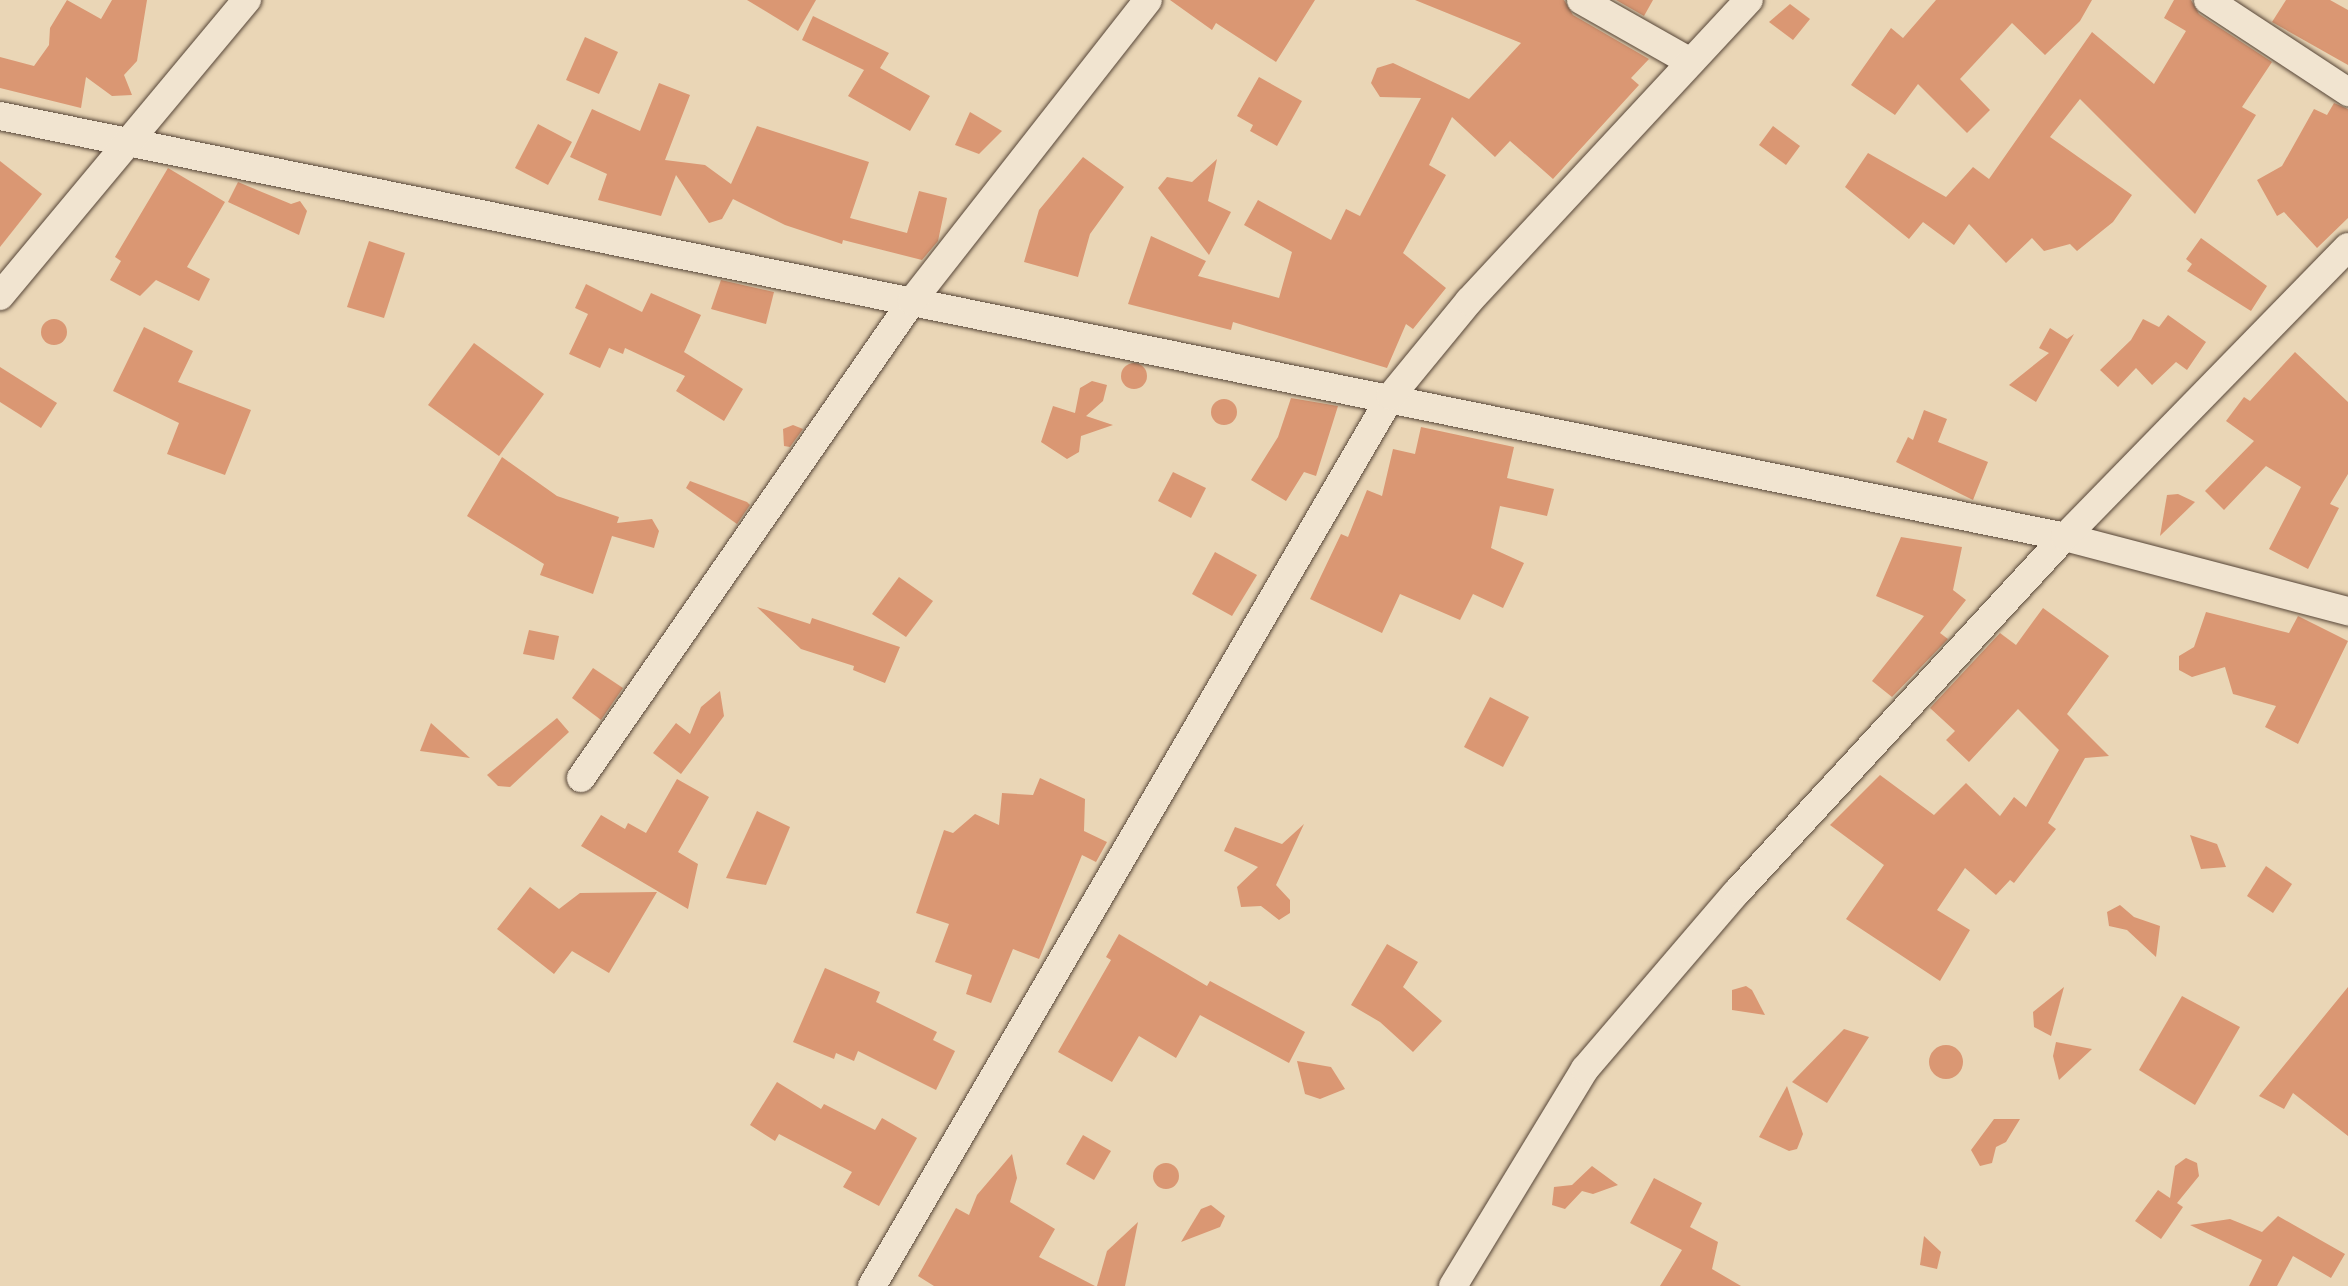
<!DOCTYPE html>
<style>
body{margin:0}
#map{position:relative;width:2348px;height:1286px;overflow:hidden;background:#ead6b6;font-family:"IM FELL Great Primer",serif}
div>[style]{position:absolute}
.building>*{inset:0;background:#da9773}
.round{border-radius:50%}
.roads{filter:drop-shadow(0 0 2px #564537) drop-shadow(0 0 2px #564537)}
.minor>*{height:28px;margin:-14px;padding:0 14px;transform-origin:14px;border-radius:14px;background:#f1e4d0}
span{translate:-50% -50%;white-space:nowrap;text-align:center;line-height:1.15;-webkit-text-stroke:8px #f1e4d0;paint-order:stroke}
</style>
<div id="map">
<div class="building">
<i style="clip-path:polygon(67px 0,101px 19px,112px 0,147px 0,137px 61px,124px 75px,132px 95px,112px 96px,86px 77px,81px 108px,0 88px,0 57px,34px 66px,49px 45px,50px 28px)"></i>
<i style="clip-path:polygon(747px 0,816px 0,798px 31px)"></i>
<i style="clip-path:polygon(1170px 0,1315px 0,1276px 62px,1216px 23px,1212px 30px)"></i>
<i style="clip-path:polygon(1415px 0,1564px 0,1573px 15px,1649px 59px,1631px 78px,1639px 85px,1553px 179px,1510px 141px,1495px 157px,1452px 117px,1429px 165px,1446px 175px,1403px 253px,1446px 288px,1413px 329px,1406px 324px,1387px 368px,1233px 322px,1231px 330px,1128px 304px,1151px 236px,1206px 261px,1198px 276px,1279px 298px,1292px 252px,1244px 225px,1258px 200px,1331px 240px,1346px 209px,1360px 216px,1421px 98px,1380px 97px,1371px 83px,1377px 68px,1393px 63px,1469px 99px,1521px 43px)"></i>
<i style="clip-path:polygon(1616px 0,1653px 0,1644px 16px)"></i>
<i style="clip-path:polygon(1936px 0,2092px 0,2080px 21px,2045px 55px,2012px 23px,1960px 79px,1990px 110px,1967px 133px,1918px 84px,1895px 115px,1851px 85px,1891px 28px,1903px 38px)"></i>
<i style="clip-path:polygon(2174px 0,2191px 0,2199px 14px,2272px 62px,2242px 107px,2256px 115px,2195px 214px,2080px 99px,2050px 137px,2132px 195px,2113px 222px,2077px 251px,2070px 244px,2044px 251px,2032px 238px,2006px 263px,1969px 224px,1954px 245px,1923px 222px,1909px 239px,1845px 187px,1868px 153px,1946px 197px,1973px 167px,1989px 179px,2092px 32px,2154px 84px,2186px 31px,2164px 18px)"></i>
<i style="clip-path:polygon(2286px 0,2330px 0,2348px 10px,2348px 65px,2272px 22px)"></i>
<i style="clip-path:polygon(1790px 4px,1810px 19px,1793px 40px,1769px 22px)"></i>
<i style="clip-path:polygon(813px 16px,889px 53px,880px 68px,930px 96px,910px 131px,848px 96px,864px 70px,802px 40px)"></i>
<i style="clip-path:polygon(585px 37px,618px 52px,599px 94px,566px 80px)"></i>
<i style="clip-path:polygon(1259px 77px,1302px 101px,1277px 146px,1250px 131px,1253px 125px,1237px 116px)"></i>
<i style="clip-path:polygon(659px 83px,690px 95px,665px 160px,705px 165px,731px 184px,757px 126px,869px 162px,850px 218px,907px 233px,919px 191px,947px 198px,938px 241px,922px 260px,843px 240px,842px 244px,785px 225px,733px 199px,722px 219px,709px 223px,676px 175px,661px 216px,598px 200px,607px 174px,570px 157px,592px 109px,640px 131px)"></i>
<i style="clip-path:polygon(2334px 103px,2348px 109px,2348px 218px,2317px 248px,2284px 212px,2277px 216px,2257px 180px,2282px 166px,2314px 109px,2327px 115px)"></i>
<i style="clip-path:polygon(970px 112px,1002px 131px,979px 154px,955px 145px)"></i>
<i style="clip-path:polygon(538px 124px,572px 142px,548px 185px,515px 168px)"></i>
<i style="clip-path:polygon(1773px 126px,1800px 146px,1786px 165px,1759px 145px)"></i>
<i style="clip-path:polygon(1083px 157px,1124px 187px,1090px 234px,1078px 277px,1024px 262px,1039px 210px)"></i>
<i style="clip-path:polygon(1217px 159px,1208px 201px,1231px 212px,1209px 255px,1158px 188px,1167px 177px,1192px 182px)"></i>
<i style="clip-path:polygon(0 161px,42px 194px,0 247px)"></i>
<i style="clip-path:polygon(168px 168px,225px 202px,187px 267px,210px 279px,199px 301px,156px 280px,140px 296px,110px 280px,121px 261px,115px 257px)"></i>
<i style="clip-path:polygon(238px 182px,291px 204px,300px 201px,307px 211px,299px 235px,228px 202px)"></i>
<i style="clip-path:polygon(2201px 238px,2267px 286px,2251px 311px,2187px 271px,2192px 264px,2186px 259px)"></i>
<i style="clip-path:polygon(369px 241px,405px 253px,384px 318px,347px 307px)"></i>
<i style="clip-path:polygon(721px 280px,774px 292px,766px 324px,711px 309px)"></i>
<i style="clip-path:polygon(586px 284px,642px 312px,651px 293px,701px 315px,684px 352px,743px 389px,724px 421px,676px 391px,685px 376px,625px 348px,623px 354px,609px 348px,600px 368px,569px 354px,588px 314px,575px 308px)"></i>
<i style="clip-path:polygon(2168px 315px,2206px 342px,2187px 370px,2176px 362px,2152px 385px,2136px 368px,2118px 387px,2100px 370px,2131px 340px,2143px 319px,2159px 327px)"></i>
<i class="round" style="left:41px;top:319px;width:26px;height:26px"></i>
<i style="clip-path:polygon(144px 327px,193px 351px,178px 382px,251px 410px,225px 475px,167px 454px,179px 423px,113px 391px)"></i>
<i style="clip-path:polygon(2050px 328px,2067px 339px,2074px 334px,2036px 402px,2009px 385px,2049px 353px,2039px 348px)"></i>
<i style="clip-path:polygon(474px 343px,544px 394px,499px 456px,428px 405px)"></i>
<i style="clip-path:polygon(2295px 352px,2348px 402px,2348px 474px,2330px 504px,2339px 508px,2308px 569px,2269px 549px,2301px 487px,2266px 466px,2224px 510px,2205px 491px,2254px 441px,2226px 421px,2244px 397px,2250px 401px)"></i>
<i class="round" style="left:1121px;top:363px;width:26px;height:26px"></i>
<i style="clip-path:polygon(0 367px,57px 403px,41px 428px,0 402px)"></i>
<i style="clip-path:polygon(1092px 381px,1107px 385px,1103px 401px,1086px 416px,1113px 425px,1081px 436px,1079px 452px,1067px 459px,1041px 442px,1053px 406px,1075px 413px,1080px 388px)"></i>
<i style="clip-path:polygon(1291px 398px,1338px 406px,1316px 476px,1304px 472px,1286px 501px,1251px 480px,1278px 437px)"></i>
<i class="round" style="left:1211px;top:399px;width:26px;height:26px"></i>
<i style="clip-path:polygon(1924px 410px,1947px 419px,1938px 442px,1988px 462px,1973px 500px,1896px 462px,1908px 437px,1913px 440px)"></i>
<i style="clip-path:polygon(793px 425px,803px 429px,790px 447px,784px 446px,783px 429px)"></i>
<i style="clip-path:polygon(1421px 427px,1514px 447px,1507px 478px,1554px 489px,1547px 516px,1500px 506px,1491px 548px,1524px 563px,1503px 608px,1473px 594px,1460px 620px,1400px 594px,1382px 633px,1310px 599px,1341px 534px,1348px 537px,1367px 490px,1382px 496px,1393px 449px,1415px 454px)"></i>
<i style="clip-path:polygon(502px 457px,557px 496px,619px 517px,617px 523px,652px 519px,659px 531px,654px 548px,612px 536px,593px 594px,540px 575px,544px 564px,467px 516px)"></i>
<i style="clip-path:polygon(1173px 472px,1206px 488px,1191px 518px,1158px 501px)"></i>
<i style="clip-path:polygon(690px 481px,747px 502px,750px 505px,737px 524px,686px 488px)"></i>
<i style="clip-path:polygon(2178px 494px,2195px 502px,2160px 536px,2167px 495px)"></i>
<i style="clip-path:polygon(1901px 537px,1962px 547px,1953px 590px,1966px 600px,1940px 633px,1948px 639px,1892px 697px,1872px 681px,1924px 616px,1876px 596px)"></i>
<i style="clip-path:polygon(1215px 552px,1257px 575px,1232px 616px,1192px 594px)"></i>
<i style="clip-path:polygon(899px 577px,933px 601px,906px 637px,872px 614px)"></i>
<i style="clip-path:polygon(757px 607px,810px 624px,812px 618px,900px 647px,885px 683px,853px 670px,854px 666px,801px 649px)"></i>
<i style="clip-path:polygon(2043px 608px,2109px 656px,2067px 714px,2109px 756px,2085px 758px,2048px 823px,2056px 829px,2014px 883px,2010px 880px,1996px 895px,1965px 868px,1937px 910px,1970px 930px,1940px 981px,1846px 919px,1884px 865px,1830px 825px,1880px 775px,1934px 815px,1966px 783px,2000px 816px,2014px 797px,2026px 807px,2059px 750px,2018px 709px,1969px 762px,1946px 740px,1955px 731px,1930px 708px,2000px 633px,2016px 645px)"></i>
<i style="clip-path:polygon(2206px 612px,2289px 633px,2298px 616px,2348px 641px,2298px 744px,2265px 727px,2276px 706px,2233px 694px,2225px 667px,2192px 677px,2179px 670px,2179px 656px,2194px 647px)"></i>
<i style="clip-path:polygon(529px 630px,559px 636px,554px 660px,523px 654px)"></i>
<i style="clip-path:polygon(593px 668px,623px 688px,601px 720px,572px 698px)"></i>
<i style="clip-path:polygon(720px 691px,724px 716px,681px 774px,653px 753px,676px 723px,690px 734px,701px 707px)"></i>
<i style="clip-path:polygon(1490px 697px,1529px 717px,1503px 767px,1464px 747px)"></i>
<i style="clip-path:polygon(557px 718px,569px 732px,510px 787px,498px 786px,487px 775px)"></i>
<i style="clip-path:polygon(431px 723px,470px 758px,420px 751px)"></i>
<i style="clip-path:polygon(1040px 778px,1085px 799px,1084px 831px,1107px 842px,1096px 862px,1082px 855px,1039px 959px,1013px 949px,991px 1003px,966px 994px,972px 975px,935px 962px,949px 924px,916px 913px,944px 830px,953px 833px,975px 814px,999px 825px,1002px 793px,1033px 795px)"></i>
<i style="clip-path:polygon(677px 779px,709px 797px,678px 852px,698px 864px,688px 909px,581px 846px,601px 815px,625px 829px,628px 823px,646px 833px)"></i>
<i style="clip-path:polygon(757px 811px,790px 827px,766px 885px,726px 878px)"></i>
<i style="clip-path:polygon(1304px 824px,1276px 885px,1290px 900px,1290px 913px,1279px 920px,1261px 906px,1241px 907px,1237px 887px,1258px 867px,1224px 851px,1235px 827px,1282px 844px)"></i>
<i style="clip-path:polygon(2190px 835px,2217px 844px,2226px 867px,2201px 869px)"></i>
<i style="clip-path:polygon(2266px 866px,2292px 884px,2273px 913px,2247px 896px)"></i>
<i style="clip-path:polygon(530px 887px,559px 909px,580px 893px,657px 892px,609px 973px,572px 951px,554px 974px,497px 929px)"></i>
<i style="clip-path:polygon(2120px 905px,2134px 917px,2160px 926px,2156px 957px,2127px 930px,2109px 926px,2107px 912px)"></i>
<i style="clip-path:polygon(1119px 934px,1207px 986px,1210px 981px,1305px 1032px,1289px 1063px,1200px 1015px,1176px 1058px,1139px 1036px,1112px 1082px,1058px 1052px,1111px 960px,1106px 957px)"></i>
<i style="clip-path:polygon(1387px 944px,1418px 962px,1403px 987px,1442px 1021px,1413px 1052px,1380px 1022px,1351px 1005px)"></i>
<i style="clip-path:polygon(825px 968px,880px 992px,876px 1002px,937px 1032px,933px 1040px,955px 1051px,936px 1090px,858px 1051px,854px 1061px,836px 1053px,834px 1059px,793px 1042px)"></i>
<i style="clip-path:polygon(1746px 986px,1752px 990px,1765px 1015px,1732px 1010px,1732px 990px)"></i>
<i style="clip-path:polygon(2064px 987px,2051px 1036px,2034px 1027px,2033px 1012px)"></i>
<i style="clip-path:polygon(2348px 987px,2348px 1136px,2293px 1093px,2284px 1109px,2259px 1096px)"></i>
<i style="clip-path:polygon(2182px 996px,2240px 1027px,2195px 1105px,2139px 1070px)"></i>
<i style="clip-path:polygon(1844px 1029px,1869px 1037px,1827px 1103px,1792px 1082px)"></i>
<i style="clip-path:polygon(2056px 1042px,2092px 1049px,2059px 1080px,2053px 1056px)"></i>
<i class="round" style="left:1929px;top:1045px;width:34px;height:34px"></i>
<i style="clip-path:polygon(1297px 1061px,1331px 1067px,1345px 1089px,1320px 1099px,1305px 1094px)"></i>
<i style="clip-path:polygon(777px 1082px,821px 1109px,824px 1104px,875px 1130px,882px 1118px,917px 1138px,879px 1206px,843px 1187px,852px 1172px,779px 1134px,775px 1141px,750px 1125px)"></i>
<i style="clip-path:polygon(1787px 1086px,1803px 1134px,1797px 1149px,1789px 1151px,1759px 1137px)"></i>
<i style="clip-path:polygon(1994px 1119px,2020px 1119px,2006px 1142px,1996px 1147px,1992px 1163px,1980px 1166px,1971px 1150px)"></i>
<i style="clip-path:polygon(1083px 1135px,1111px 1151px,1094px 1180px,1066px 1164px)"></i>
<i style="clip-path:polygon(1012px 1154px,1017px 1178px,1010px 1202px,1055px 1229px,1039px 1257px,1095px 1286px,934px 1286px,918px 1276px,956px 1208px,969px 1215px,977px 1195px)"></i>
<i style="clip-path:polygon(2186px 1158px,2197px 1163px,2199px 1176px,2177px 1203px,2183px 1207px,2161px 1239px,2135px 1221px,2158px 1190px,2170px 1198px,2175px 1166px)"></i>
<i class="round" style="left:1153px;top:1163px;width:26px;height:26px"></i>
<i style="clip-path:polygon(1592px 1166px,1618px 1185px,1593px 1194px,1582px 1191px,1565px 1209px,1552px 1205px,1554px 1187px,1572px 1185px)"></i>
<i style="clip-path:polygon(1654px 1178px,1702px 1203px,1690px 1227px,1718px 1242px,1712px 1269px,1741px 1286px,1660px 1286px,1682px 1250px,1630px 1223px)"></i>
<i style="clip-path:polygon(1211px 1205px,1225px 1216px,1220px 1227px,1181px 1242px,1201px 1209px)"></i>
<i style="clip-path:polygon(2278px 1216px,2345px 1254px,2331px 1278px,2293px 1256px,2277px 1286px,2249px 1286px,2262px 1260px,2190px 1225px,2230px 1219px,2262px 1232px)"></i>
<i style="clip-path:polygon(1138px 1222px,1125px 1286px,1097px 1286px,1107px 1251px)"></i>
<i style="clip-path:polygon(1924px 1236px,1941px 1252px,1937px 1269px,1920px 1265px)"></i>
</div>
<div class="roads">
<div class="minor">
<i style="left:1581px;top:0;width:124px;rotate:29.5deg"></i>
<i style="left:2208px;top:0;width:168px;rotate:33.3deg"></i>
<i style="left:0;top:116px;width:2107px;rotate:11.52deg"></i>
<i style="left:2065px;top:537px;width:293px;rotate:14.7deg"></i>
<i style="left:0;top:296px;width:386px;rotate:-50.2deg"></i>
<i style="left:581px;top:778px;width:581px;rotate:-55.24deg"></i>
<i style="left:912px;top:301px;width:382px;rotate:-51.9deg"></i>
<i style="left:872px;top:1286px;width:1030px;rotate:-59.75deg"></i>
<i style="left:1391px;top:396px;width:123px;rotate:-50.6deg"></i>
<i style="left:1469px;top:301px;width:411px;rotate:-47.1deg"></i>
<i style="left:1453px;top:1286px;width:254px;rotate:-58.7deg"></i>
<i style="left:1585px;top:1069px;width:232px;rotate:-49.4deg"></i>
<i style="left:1736px;top:893px;width:485px;rotate:-47.3deg"></i>
<i style="left:2065px;top:537px;width:405px;rotate:-45.7deg"></i>
</div>
</div>
</div>
